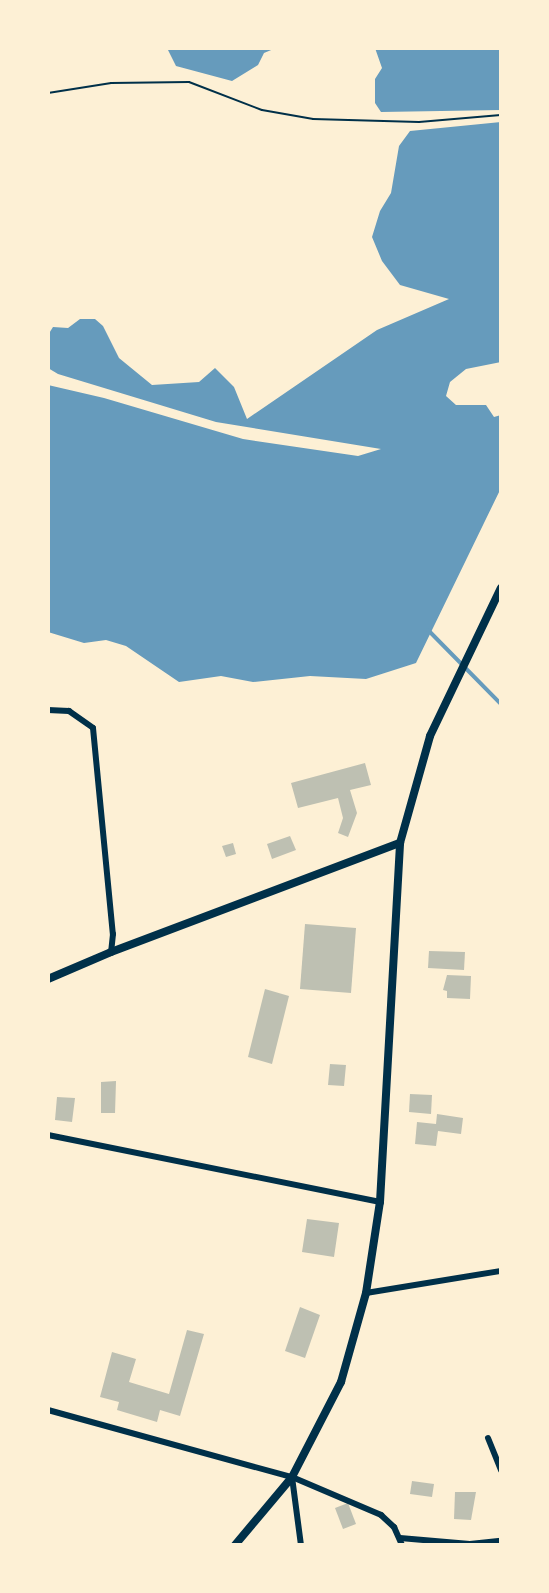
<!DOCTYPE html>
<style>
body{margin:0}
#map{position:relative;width:549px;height:1593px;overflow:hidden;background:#fdf0d5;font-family:Mulish,sans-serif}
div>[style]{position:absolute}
.water>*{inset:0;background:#669bbc}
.stream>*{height:4px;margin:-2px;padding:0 2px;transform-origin:2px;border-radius:2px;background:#669bbc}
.building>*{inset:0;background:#bec0b2}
.path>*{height:2px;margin:-1px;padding:0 1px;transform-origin:1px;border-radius:1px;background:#003049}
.minor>*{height:6px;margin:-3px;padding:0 3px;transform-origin:3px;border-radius:3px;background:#003049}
.tertiary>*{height:8px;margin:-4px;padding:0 4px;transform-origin:4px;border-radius:4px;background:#003049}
.secondary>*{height:8px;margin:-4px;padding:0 4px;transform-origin:4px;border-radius:4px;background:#003049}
span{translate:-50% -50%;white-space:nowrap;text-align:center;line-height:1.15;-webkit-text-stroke:5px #fdf0d5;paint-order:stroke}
.frame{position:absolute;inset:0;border:50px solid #fdf0d5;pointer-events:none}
</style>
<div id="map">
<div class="water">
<i style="clip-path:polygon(167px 48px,276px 48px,264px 53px,258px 65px,232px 81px,176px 66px)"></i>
<i style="clip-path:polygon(375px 48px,501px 48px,501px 110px,381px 112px,375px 103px,375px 79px,382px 68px)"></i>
<i style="clip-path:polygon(501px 122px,501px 362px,466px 369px,450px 382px,446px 396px,456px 405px,486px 405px,494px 417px,501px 415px,501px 488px,416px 663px,366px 679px,310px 676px,253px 682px,221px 676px,179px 682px,126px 646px,106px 640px,84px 643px,48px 632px,48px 385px,104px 398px,243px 439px,358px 456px,381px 449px,216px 422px,58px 374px,48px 368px,48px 335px,53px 327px,68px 328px,80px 319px,95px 319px,103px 326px,119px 358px,152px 385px,199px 382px,215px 368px,234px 387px,247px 419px,377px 330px,449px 299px,400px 285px,382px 261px,372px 237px,380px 211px,391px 193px,399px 146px,410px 131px)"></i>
</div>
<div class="stream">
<i style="left:428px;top:630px;width:104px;rotate:45.4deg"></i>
</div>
<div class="building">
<i style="clip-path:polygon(365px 763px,371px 785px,350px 790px,357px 813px,348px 837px,338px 833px,343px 818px,338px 798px,298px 808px,291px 783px)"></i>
<i style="clip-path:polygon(290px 836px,296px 850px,272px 859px,267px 844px)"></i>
<i style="clip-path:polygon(233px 843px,236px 854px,226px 857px,222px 846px)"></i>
<i style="clip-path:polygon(305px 924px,356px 928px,351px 993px,300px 989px)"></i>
<i style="clip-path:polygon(429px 951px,465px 952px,464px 970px,428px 968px)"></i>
<i style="clip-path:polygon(447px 975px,471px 976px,470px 999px,447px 998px,447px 991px,443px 990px)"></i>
<i style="clip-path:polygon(265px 989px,289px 996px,272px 1064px,248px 1057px)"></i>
<i style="clip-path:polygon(330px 1064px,346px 1065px,344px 1086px,328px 1085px)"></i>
<i style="clip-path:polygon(116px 1081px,115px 1113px,101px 1113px,101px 1082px)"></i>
<i style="clip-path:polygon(410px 1094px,432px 1095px,431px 1114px,409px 1112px)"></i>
<i style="clip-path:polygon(57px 1097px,75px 1098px,72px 1122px,55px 1120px)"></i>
<i style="clip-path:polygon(437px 1114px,463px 1118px,461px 1134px,438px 1131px,436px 1146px,415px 1144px,417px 1122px,436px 1124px)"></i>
<i style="clip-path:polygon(307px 1219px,339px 1223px,334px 1257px,302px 1252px)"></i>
<i style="clip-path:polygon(300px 1307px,320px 1315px,305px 1358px,285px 1351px)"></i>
<i style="clip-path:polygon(187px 1330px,204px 1334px,180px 1416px,160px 1410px,157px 1422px,117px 1410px,119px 1402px,100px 1397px,112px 1352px,136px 1359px,129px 1382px,169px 1394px)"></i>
<i style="clip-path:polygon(412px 1481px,434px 1484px,432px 1497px,410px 1494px)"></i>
<i style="clip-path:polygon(455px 1492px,476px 1492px,471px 1520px,454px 1519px)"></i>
<i style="clip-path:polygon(348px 1503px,356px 1524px,343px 1529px,335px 1508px)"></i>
</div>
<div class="path">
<i style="left:48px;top:93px;width:64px;rotate:-9deg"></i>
<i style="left:111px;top:83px;width:78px;rotate:-0.7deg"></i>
<i style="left:189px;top:82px;width:78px;rotate:21deg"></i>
<i style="left:262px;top:110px;width:52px;rotate:10deg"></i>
<i style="left:313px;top:119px;width:106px;rotate:1.6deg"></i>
<i style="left:419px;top:122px;width:82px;rotate:-4.9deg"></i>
</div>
<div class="minor">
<i style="left:48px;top:710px;width:21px;rotate:3deg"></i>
<i style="left:69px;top:711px;width:29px;rotate:35deg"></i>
<i style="left:93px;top:728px;width:207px;rotate:84.5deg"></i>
<i style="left:113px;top:934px;width:18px;rotate:96deg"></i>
<i style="left:48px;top:1135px;width:339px;rotate:11.4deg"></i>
<i style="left:366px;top:1293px;width:137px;rotate:-9.3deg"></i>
<i style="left:48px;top:1410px;width:253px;rotate:15.4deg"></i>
<i style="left:292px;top:1477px;width:97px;rotate:23.1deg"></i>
<i style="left:381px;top:1515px;width:18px;rotate:43deg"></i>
<i style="left:394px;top:1527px;width:20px;rotate:66deg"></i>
<i style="left:488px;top:1438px;width:35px;rotate:68deg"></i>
<i style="left:292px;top:1477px;width:69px;rotate:82.5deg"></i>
<i style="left:400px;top:1538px;width:70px;rotate:4.9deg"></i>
<i style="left:470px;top:1544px;width:31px;rotate:-6deg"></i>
</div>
<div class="tertiary">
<i style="left:48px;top:979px;width:69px;rotate:-23.2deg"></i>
<i style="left:111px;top:952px;width:309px;rotate:-20.7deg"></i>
</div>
<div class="secondary">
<i style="left:235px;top:1545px;width:89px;rotate:-50deg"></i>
<i style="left:292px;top:1477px;width:107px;rotate:-62.7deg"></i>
<i style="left:341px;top:1382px;width:92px;rotate:-74.3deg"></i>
<i style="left:366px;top:1293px;width:92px;rotate:-81.3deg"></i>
<i style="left:380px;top:1202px;width:360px;rotate:-86.8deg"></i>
<i style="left:400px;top:843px;width:111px;rotate:-74.3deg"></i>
<i style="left:430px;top:736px;width:164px;rotate:-64.4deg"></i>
</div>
<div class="frame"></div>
</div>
